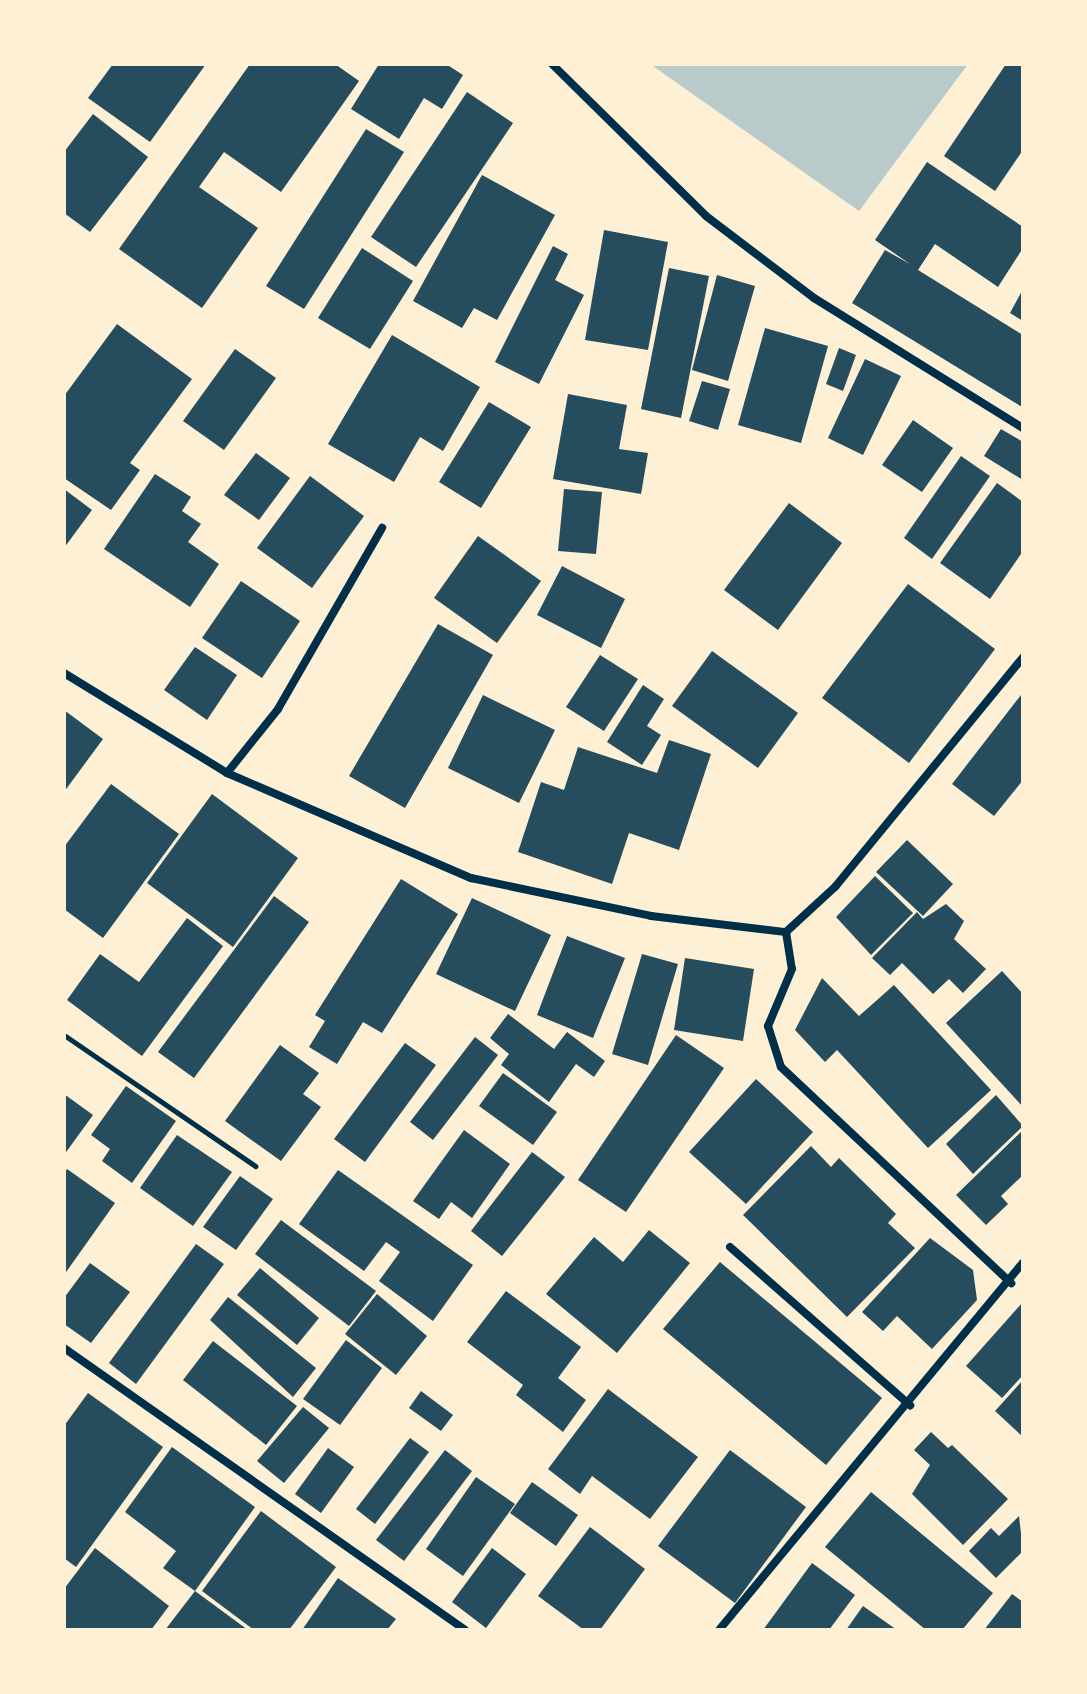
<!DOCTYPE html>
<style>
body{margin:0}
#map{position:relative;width:1087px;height:1694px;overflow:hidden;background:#fdf0d5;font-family:Figtree,sans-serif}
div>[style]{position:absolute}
.green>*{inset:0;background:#b9caca}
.building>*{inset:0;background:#264d5e}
.path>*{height:5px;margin:-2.5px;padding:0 2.5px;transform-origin:2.5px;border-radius:2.5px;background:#003049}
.minor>*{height:8px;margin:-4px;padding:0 4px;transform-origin:4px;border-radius:4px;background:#003049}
span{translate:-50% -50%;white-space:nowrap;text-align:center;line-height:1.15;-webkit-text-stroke:8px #fdf0d5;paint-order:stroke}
.frame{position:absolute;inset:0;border:66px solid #fdf0d5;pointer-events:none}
</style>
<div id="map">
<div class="green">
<i style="clip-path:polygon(650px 64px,968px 64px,859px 211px)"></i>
</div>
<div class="building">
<i style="clip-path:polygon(113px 64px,206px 64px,150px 142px,88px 98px)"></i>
<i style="clip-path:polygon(250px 64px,335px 64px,359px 81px,281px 192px,224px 152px,199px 187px,258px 228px,202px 308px,119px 249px)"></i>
<i style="clip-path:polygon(379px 64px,446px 64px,463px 75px,442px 109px,424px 98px,399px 139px,351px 109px)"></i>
<i style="clip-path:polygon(1006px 64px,1023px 64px,1023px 150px,995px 191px,944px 156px)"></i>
<i style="clip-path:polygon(467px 92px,513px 123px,416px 267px,371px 237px)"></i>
<i style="clip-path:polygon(93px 114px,148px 157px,90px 232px,64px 213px,64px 152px)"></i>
<i style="clip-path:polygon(366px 129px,404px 152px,304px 309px,266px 286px)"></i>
<i style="clip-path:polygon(927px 162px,1023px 227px,1023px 248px,998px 287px,935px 244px,918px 270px,1023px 335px,1022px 407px,852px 303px,885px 250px,910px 264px,875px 240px)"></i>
<i style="clip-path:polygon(482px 175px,555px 215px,497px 320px,474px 308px,462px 328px,413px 301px)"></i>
<i style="clip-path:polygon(604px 230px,668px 242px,648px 350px,585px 340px)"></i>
<i style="clip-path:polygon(553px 246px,568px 254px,555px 280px,584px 295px,539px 384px,495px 362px)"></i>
<i style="clip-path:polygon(362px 248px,413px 281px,370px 349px,318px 318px)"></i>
<i style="clip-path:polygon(669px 268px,709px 276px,681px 418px,641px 409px)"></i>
<i style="clip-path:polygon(717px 275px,755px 286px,728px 381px,692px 370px)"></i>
<i style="clip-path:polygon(1023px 289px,1023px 321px,1010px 313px)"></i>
<i style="clip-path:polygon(117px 324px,192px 379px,130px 463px,140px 470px,111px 510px,64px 478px,64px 396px)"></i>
<i style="clip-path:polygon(765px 328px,828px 346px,801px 443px,738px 425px)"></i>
<i style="clip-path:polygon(392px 335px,480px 387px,443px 451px,420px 437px,394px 482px,328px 444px)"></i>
<i style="clip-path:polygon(839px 348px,856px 355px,843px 391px,826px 384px)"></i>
<i style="clip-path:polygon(235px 349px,276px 378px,224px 450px,183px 421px)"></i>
<i style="clip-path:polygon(865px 359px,901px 376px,863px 455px,828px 438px)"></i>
<i style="clip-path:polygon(702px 381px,730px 389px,718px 430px,689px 421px)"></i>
<i style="clip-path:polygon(568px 394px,627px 405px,619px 449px,648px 453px,641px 494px,553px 479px)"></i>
<i style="clip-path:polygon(489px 402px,531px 427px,481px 508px,439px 482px)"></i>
<i style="clip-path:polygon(913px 420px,953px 448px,922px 492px,882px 465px)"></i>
<i style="clip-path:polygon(1001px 429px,1023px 442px,1023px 480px,984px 456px)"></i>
<i style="clip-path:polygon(256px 453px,290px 478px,259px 520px,224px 495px)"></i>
<i style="clip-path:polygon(961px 456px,990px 476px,932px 559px,904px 538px)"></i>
<i style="clip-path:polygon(155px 474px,191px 497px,182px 511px,201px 524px,188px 542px,219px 564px,190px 607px,104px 549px)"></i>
<i style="clip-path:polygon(310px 476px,364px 516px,312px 588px,257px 548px)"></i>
<i style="clip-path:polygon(997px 483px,1023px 502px,1023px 551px,990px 599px,940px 563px)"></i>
<i style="clip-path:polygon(64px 489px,92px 510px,64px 548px)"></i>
<i style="clip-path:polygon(564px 489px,602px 492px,596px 554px,558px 551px)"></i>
<i style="clip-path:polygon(789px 503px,842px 543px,778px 630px,724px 590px)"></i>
<i style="clip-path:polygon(478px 536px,541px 581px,497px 643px,434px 598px)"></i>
<i style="clip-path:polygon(562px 566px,625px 599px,601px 648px,537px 615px)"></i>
<i style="clip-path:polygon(241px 581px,300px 621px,262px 678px,202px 638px)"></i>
<i style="clip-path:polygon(908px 584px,995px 649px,909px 763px,822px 698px)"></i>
<i style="clip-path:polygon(438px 624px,493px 655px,405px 808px,349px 776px)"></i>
<i style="clip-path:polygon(195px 647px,237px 675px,207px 720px,164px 690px)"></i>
<i style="clip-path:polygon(712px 651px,798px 713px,758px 768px,672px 706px)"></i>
<i style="clip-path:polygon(600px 655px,638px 679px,604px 731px,566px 707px)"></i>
<i style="clip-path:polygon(643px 685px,664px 699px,647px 726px,661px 735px,642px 765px,607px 742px)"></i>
<i style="clip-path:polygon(483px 695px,555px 730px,519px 803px,448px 768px)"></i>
<i style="clip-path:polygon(1021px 695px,1023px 780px,994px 816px,952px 784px)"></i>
<i style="clip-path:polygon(64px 710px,103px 739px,64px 792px)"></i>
<i style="clip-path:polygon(669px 740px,711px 754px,679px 850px,629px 833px,612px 884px,518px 852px,541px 782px,564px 790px,578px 747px,657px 773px)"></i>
<i style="clip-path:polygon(111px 784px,179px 834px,103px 938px,64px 909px,64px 847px)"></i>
<i style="clip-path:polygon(212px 794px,298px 858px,233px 947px,147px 883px)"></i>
<i style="clip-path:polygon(907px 840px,953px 884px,923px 916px,876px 872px)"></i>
<i style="clip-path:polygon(875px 876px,913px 913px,871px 955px,836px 917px)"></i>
<i style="clip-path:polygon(401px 879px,458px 914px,382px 1033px,363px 1022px,337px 1064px,309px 1047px,325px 1021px,315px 1015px)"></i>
<i style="clip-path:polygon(274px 896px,309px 922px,194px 1078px,158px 1052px)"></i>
<i style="clip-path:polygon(472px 898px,551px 935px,515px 1011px,436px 974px)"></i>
<i style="clip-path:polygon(946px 904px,964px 921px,954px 939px,986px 969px,963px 993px,949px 979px,933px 994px,902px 963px,890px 975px,872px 958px,917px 912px,923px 919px)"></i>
<i style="clip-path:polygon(187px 918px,223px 946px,142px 1056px,67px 1000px,100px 954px,139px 982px)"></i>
<i style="clip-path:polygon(567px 936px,625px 958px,593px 1038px,537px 1015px)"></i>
<i style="clip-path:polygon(642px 954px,678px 964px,648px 1065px,612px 1054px)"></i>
<i style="clip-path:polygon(685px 958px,754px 969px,743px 1041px,674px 1030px)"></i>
<i style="clip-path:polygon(1002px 971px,1023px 994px,1023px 1107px,946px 1023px)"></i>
<i style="clip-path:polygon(822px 978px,859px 1016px,894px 985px,991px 1090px,928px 1148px,837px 1050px,825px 1062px,795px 1030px)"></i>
<i style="clip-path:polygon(508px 1014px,554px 1049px,567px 1032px,605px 1061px,594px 1077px,576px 1064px,549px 1102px,501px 1065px,509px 1054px,490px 1038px)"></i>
<i style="clip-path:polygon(676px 1035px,724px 1068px,626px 1212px,578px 1180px)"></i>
<i style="clip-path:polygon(475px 1037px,498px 1055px,433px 1140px,410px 1122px)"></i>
<i style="clip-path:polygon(405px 1043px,436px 1065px,365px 1162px,334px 1139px)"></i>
<i style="clip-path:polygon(280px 1045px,319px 1073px,303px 1094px,321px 1107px,281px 1161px,225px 1121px)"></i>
<i style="clip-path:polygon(503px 1073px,557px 1112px,533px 1145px,479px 1106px)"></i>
<i style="clip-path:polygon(756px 1079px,813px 1132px,746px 1204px,689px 1152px)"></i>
<i style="clip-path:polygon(126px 1086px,176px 1121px,132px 1183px,102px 1161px,110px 1149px,91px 1135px)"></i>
<i style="clip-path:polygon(64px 1094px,93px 1115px,64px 1155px)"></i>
<i style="clip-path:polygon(996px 1095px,1023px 1126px,973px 1174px,946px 1144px)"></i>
<i style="clip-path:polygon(464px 1130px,510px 1164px,472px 1218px,451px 1202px,439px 1219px,413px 1201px)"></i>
<i style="clip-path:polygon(1023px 1130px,1023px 1175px,1001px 1196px,1008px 1204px,986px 1225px,956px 1195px)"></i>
<i style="clip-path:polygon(177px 1135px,232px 1172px,193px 1226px,140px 1188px)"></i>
<i style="clip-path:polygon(811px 1146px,831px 1167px,839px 1158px,896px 1214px,888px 1223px,915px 1248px,847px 1317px,743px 1215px)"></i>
<i style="clip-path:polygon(532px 1152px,565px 1177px,502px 1256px,471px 1231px)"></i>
<i style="clip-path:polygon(67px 1169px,115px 1203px,64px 1275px,64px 1174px)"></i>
<i style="clip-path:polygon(338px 1170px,473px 1265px,433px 1321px,379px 1281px,400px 1252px,386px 1242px,364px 1271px,299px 1224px)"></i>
<i style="clip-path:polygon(240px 1176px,273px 1199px,236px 1250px,203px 1227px)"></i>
<i style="clip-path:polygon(281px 1220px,376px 1291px,349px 1326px,255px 1254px)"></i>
<i style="clip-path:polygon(649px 1230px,690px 1263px,617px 1353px,546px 1294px,594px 1237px,623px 1262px)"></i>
<i style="clip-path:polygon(930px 1238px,973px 1270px,977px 1300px,932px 1349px,897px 1316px,883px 1331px,862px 1312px)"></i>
<i style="clip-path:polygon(196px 1244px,224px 1264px,136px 1384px,109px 1363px)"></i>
<i style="clip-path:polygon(720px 1262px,882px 1398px,826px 1465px,663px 1329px)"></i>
<i style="clip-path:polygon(90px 1263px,130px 1292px,91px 1343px,64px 1324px,64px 1298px)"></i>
<i style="clip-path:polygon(260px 1268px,319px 1318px,297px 1345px,237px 1295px)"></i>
<i style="clip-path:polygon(506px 1291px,581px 1347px,558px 1378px,586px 1400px,563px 1432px,516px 1395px,523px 1385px,467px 1342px)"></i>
<i style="clip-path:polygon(377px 1294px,427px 1336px,396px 1375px,345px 1334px)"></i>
<i style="clip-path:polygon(228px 1297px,316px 1368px,293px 1397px,210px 1320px)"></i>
<i style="clip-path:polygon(1023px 1302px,1023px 1375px,1002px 1398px,966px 1366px)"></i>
<i style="clip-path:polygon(346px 1340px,382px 1368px,340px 1425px,303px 1399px)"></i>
<i style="clip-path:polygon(213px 1341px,297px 1406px,266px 1445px,183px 1380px)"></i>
<i style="clip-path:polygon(1023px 1380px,1023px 1437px,995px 1411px)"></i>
<i style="clip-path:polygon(608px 1389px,698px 1457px,650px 1519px,592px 1476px,580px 1494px,548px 1469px)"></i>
<i style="clip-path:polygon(421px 1391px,453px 1415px,441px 1431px,409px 1408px)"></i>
<i style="clip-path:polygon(88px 1393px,163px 1447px,76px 1567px,64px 1558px,64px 1426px)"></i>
<i style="clip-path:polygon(303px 1407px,329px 1428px,284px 1483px,257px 1461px)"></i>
<i style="clip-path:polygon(931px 1432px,948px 1448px,952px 1445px,1008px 1499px,963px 1545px,912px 1494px,930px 1465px,914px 1450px)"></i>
<i style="clip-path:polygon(410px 1438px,429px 1452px,375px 1524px,356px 1509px)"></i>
<i style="clip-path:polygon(172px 1447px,255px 1507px,195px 1591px,248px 1630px,165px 1630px,195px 1591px,163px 1568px,176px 1551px,125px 1512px)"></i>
<i style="clip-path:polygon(328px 1448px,354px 1467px,321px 1513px,295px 1494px)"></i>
<i style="clip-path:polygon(445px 1450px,472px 1471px,404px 1561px,376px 1540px)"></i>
<i style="clip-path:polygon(730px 1450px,806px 1507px,735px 1603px,658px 1546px)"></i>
<i style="clip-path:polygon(476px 1477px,515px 1504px,463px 1576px,426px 1549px)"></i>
<i style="clip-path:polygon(532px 1482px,578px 1515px,556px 1546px,510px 1513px)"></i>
<i style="clip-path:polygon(871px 1492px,993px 1593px,962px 1630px,926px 1630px,825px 1547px)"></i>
<i style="clip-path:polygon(261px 1511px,336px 1567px,289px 1630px,254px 1630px,202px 1591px)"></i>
<i style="clip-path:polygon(1019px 1516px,1023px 1551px,996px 1578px,969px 1551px,991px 1528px,999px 1536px)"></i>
<i style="clip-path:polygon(590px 1527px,645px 1569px,600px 1630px,584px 1630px,538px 1596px)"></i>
<i style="clip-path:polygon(95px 1548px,169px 1606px,151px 1630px,64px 1630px,64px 1589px)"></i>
<i style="clip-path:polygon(492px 1548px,526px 1574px,486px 1628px,452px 1602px)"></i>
<i style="clip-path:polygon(812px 1563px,855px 1595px,829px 1630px,763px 1630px)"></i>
<i style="clip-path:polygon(338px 1578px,396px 1619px,387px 1630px,302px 1630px)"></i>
<i style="clip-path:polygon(1012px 1594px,1023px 1602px,1023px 1630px,984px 1630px)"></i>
<i style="clip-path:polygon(863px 1606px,897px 1630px,846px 1630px)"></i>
</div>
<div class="path">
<i style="left:64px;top:1035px;width:232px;rotate:34.4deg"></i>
</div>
<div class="minor">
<i style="left:552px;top:64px;width:216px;rotate:44.6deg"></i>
<i style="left:706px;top:216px;width:136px;rotate:37.2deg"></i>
<i style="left:814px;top:298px;width:246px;rotate:31.9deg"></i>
<i style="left:64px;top:673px;width:191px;rotate:31.5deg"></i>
<i style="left:227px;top:773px;width:266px;rotate:23.3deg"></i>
<i style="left:471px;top:878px;width:184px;rotate:11.9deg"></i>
<i style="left:651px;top:916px;width:136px;rotate:6.8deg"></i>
<i style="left:786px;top:932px;width:67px;rotate:-42.6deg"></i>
<i style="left:835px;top:887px;width:297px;rotate:-50.7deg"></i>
<i style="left:227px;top:773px;width:82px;rotate:-51.4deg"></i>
<i style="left:278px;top:709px;width:209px;rotate:-60.1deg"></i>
<i style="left:786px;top:932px;width:37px;rotate:81deg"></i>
<i style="left:792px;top:969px;width:62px;rotate:112.8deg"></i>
<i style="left:768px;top:1026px;width:43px;rotate:72.4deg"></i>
<i style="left:781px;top:1067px;width:316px;rotate:43.2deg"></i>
<i style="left:730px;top:1247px;width:240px;rotate:41.3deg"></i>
<i style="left:64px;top:1348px;width:490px;rotate:35.1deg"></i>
<i style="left:719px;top:1630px;width:477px;rotate:-50.4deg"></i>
</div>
<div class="frame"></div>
</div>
